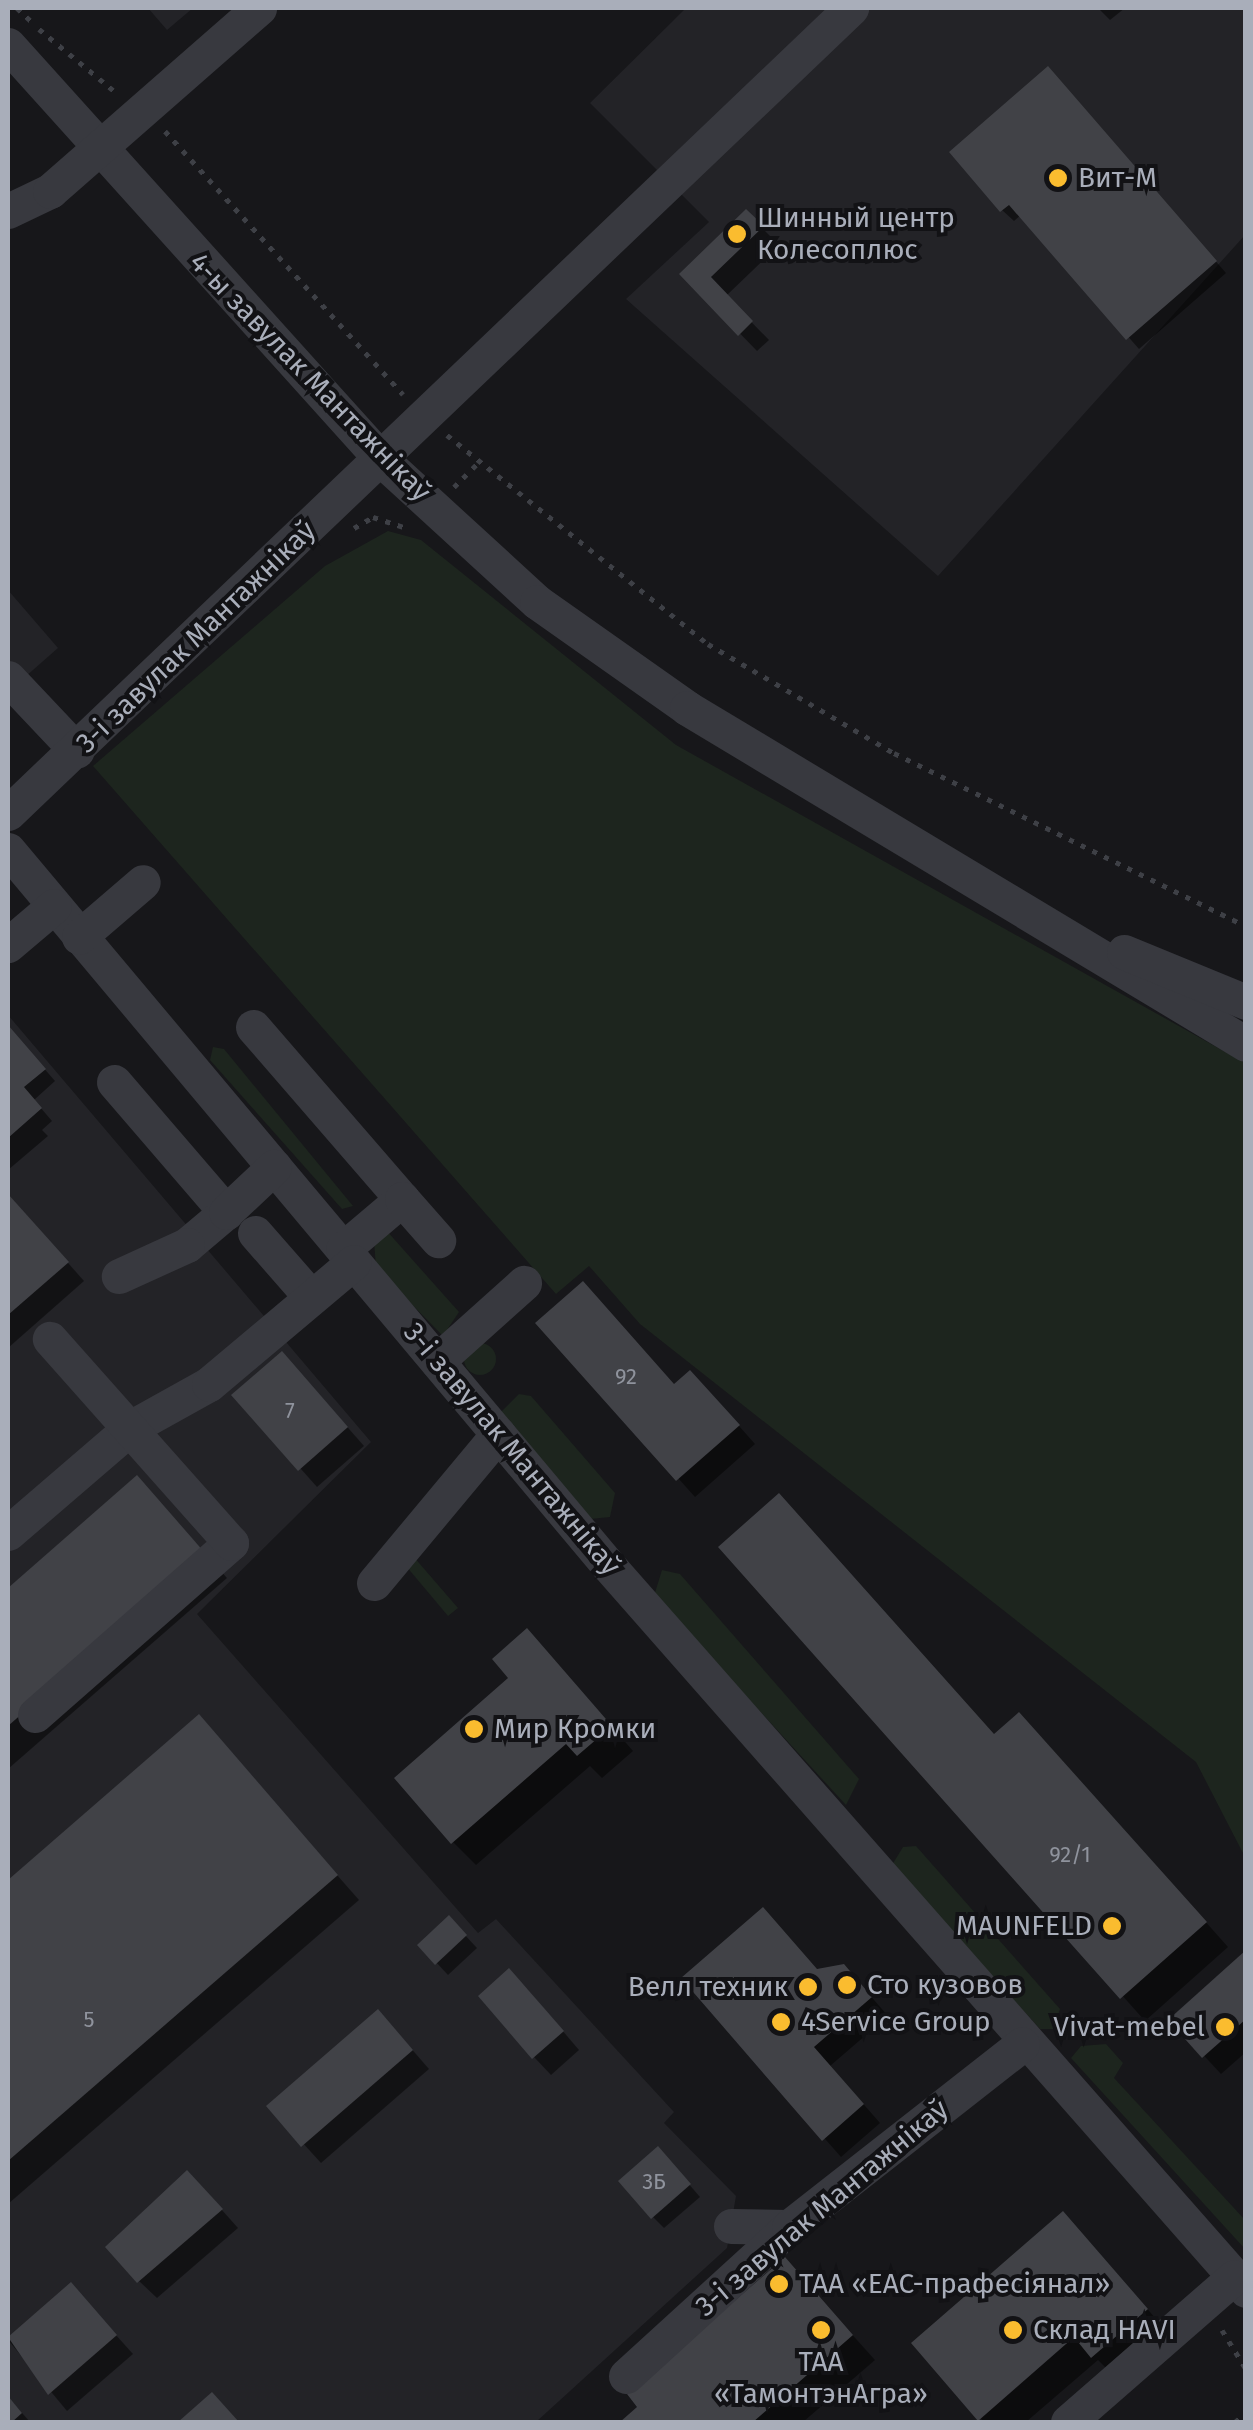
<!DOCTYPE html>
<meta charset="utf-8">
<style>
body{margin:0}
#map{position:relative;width:1253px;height:2430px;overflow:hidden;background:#17171a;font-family:"Fira Sans",sans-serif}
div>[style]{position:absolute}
.built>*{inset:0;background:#232327}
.green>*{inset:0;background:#1d251e}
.round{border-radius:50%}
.shadow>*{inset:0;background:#0007}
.building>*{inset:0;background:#414247}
.path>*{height:5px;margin-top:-2.5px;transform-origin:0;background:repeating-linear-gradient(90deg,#3e4046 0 5px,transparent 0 13px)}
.minor>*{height:35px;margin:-17.5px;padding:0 17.5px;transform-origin:17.5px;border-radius:17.5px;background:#38393f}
.dots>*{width:28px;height:28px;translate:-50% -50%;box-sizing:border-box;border:5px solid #121215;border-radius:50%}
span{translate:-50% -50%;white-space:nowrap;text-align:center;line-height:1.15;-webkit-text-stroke:8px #121215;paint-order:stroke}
.number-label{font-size:22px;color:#8f939d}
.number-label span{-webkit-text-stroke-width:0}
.poi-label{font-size:28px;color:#a9aeba}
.left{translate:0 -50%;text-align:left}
.right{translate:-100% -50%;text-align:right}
.street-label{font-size:28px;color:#a9aeba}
.frame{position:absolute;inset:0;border:10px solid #a9aeba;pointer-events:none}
</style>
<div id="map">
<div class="built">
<i style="clip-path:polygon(148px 8px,193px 8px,167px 30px)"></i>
<i style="clip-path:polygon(686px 8px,1245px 8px,1245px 235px,938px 576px,626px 299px,709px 222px,590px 103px)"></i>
<i style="clip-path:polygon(8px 590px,58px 648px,8px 692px)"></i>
<i style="clip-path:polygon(8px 1015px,371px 1442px,197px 1614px,478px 1933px,496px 1919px,674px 2112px,664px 2123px,736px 2196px,727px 2248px,536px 2422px,8px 2422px)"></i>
</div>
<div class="green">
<i style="clip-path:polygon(388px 531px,421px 540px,676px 745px,1245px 1063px,1245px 1857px,1196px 1762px,640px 1324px,589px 1266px,556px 1294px,93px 766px,325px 566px)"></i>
<i style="clip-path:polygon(213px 1047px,224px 1049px,353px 1206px,342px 1209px,210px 1060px)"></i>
<i style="clip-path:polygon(386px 1230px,459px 1312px,443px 1336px,376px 1268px,374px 1240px)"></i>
<i class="round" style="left:464px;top:1343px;width:32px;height:32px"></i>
<i style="clip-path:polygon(519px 1394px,531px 1396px,615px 1493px,610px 1517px,590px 1519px,501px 1412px)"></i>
<i style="clip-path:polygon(413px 1556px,458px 1608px,448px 1616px,406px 1566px)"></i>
<i style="clip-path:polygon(662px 1570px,680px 1574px,859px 1779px,846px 1805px,654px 1596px)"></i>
<i style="clip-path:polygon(916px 1846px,1060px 2009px,1053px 2029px,1040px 2029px,892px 1865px,903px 1847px)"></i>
<i style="clip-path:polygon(1106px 2044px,1123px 2063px,1114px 2078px,1245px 2220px,1245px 2249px,1071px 2058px,1081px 2046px)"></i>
</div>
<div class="shadow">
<i style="clip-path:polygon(1098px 8px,1125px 8px,1110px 20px)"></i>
<i style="clip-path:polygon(1059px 81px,1226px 273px,1139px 349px,1021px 215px,1014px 221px,1002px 210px)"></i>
<i style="clip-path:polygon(746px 212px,779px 245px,726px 296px,769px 340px,757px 351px,682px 274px)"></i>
<i style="clip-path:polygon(8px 1027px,55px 1081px,34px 1100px,52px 1121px,42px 1130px,48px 1136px,8px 1170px)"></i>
<i style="clip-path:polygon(8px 1195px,84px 1281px,8px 1348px)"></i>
<i style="clip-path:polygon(539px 1323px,675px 1387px,708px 1391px,755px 1444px,695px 1497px)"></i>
<i style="clip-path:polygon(299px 1372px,364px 1446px,317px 1487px,235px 1395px)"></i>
<i style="clip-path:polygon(137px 1478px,227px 1578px,8px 1769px,8px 1591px)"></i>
<i style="clip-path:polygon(722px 1547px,995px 1737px,1042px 1738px,1228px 1947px,1145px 2021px)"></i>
<i style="clip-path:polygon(550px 1655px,633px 1751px,602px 1778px,590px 1766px,476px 1865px,453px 1842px)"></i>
<i style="clip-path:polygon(199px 1718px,359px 1900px,8px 2204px,8px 1883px)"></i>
<i style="clip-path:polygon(449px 1918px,477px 1948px,448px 1975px,420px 1945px)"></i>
<i style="clip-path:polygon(1246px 1953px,1246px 2052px,1221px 2074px,1171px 2020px)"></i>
<i style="clip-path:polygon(818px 1971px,861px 1985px,888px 2016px,830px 2066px,880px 2123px,841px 2157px,684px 1979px)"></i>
<i style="clip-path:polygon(527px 1989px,579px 2050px,551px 2075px,534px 2057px)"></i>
<i style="clip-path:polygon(395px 2030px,429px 2069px,321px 2163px,270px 2107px)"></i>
<i style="clip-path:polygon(669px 2161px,700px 2197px,664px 2228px,653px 2217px)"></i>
<i style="clip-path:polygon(205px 2191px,238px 2228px,157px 2298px,139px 2281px)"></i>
<i style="clip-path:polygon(1086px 2238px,1169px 2334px,1117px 2379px,1098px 2360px,1026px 2422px,984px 2422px,915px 2343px)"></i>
<i style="clip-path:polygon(785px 2260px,875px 2360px,803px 2422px,623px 2422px)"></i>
<i style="clip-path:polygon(71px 2285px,133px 2354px,67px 2411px,8px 2340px)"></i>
<i style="clip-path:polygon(8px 2397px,30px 2422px,8px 2422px)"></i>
</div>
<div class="building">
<i style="clip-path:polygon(1048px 66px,1217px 261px,1126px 340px,1009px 205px,1000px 212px,949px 152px)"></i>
<i style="clip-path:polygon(746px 209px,764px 226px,711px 277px,753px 321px,738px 336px,679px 274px)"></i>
<i style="clip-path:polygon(8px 1025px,46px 1069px,24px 1087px,42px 1108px,8px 1138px)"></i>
<i style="clip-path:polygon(8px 1194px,69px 1262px,8px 1315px)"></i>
<i style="clip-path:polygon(583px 1281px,674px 1384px,690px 1370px,740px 1425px,676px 1481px,535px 1323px)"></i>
<i style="clip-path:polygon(282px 1351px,348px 1427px,298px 1471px,231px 1395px)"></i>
<i style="clip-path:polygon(137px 1475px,205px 1553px,8px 1726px,8px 1588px)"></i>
<i style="clip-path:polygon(779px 1493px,994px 1734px,1019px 1712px,1207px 1922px,1120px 1999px,718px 1547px)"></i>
<i style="clip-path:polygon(527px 1628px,612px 1726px,577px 1756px,566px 1744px,451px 1844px,394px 1778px,508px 1678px,492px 1659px)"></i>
<i style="clip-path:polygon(199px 1714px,338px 1875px,8px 2161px,8px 1880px)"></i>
<i style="clip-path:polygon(763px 1907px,817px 1969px,844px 1964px,872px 1997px,814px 2047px,864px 2104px,822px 2141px,681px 1978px)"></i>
<i style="clip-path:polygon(449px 1915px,467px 1935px,435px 1965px,417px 1945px)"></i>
<i style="clip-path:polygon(1246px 1950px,1246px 2019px,1202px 2058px,1168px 2020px)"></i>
<i style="clip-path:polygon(509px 1968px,564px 2031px,532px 2059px,478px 1996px)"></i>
<i style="clip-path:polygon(378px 2009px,413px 2050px,301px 2147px,266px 2106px)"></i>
<i style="clip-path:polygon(658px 2146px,691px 2184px,651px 2219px,618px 2181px)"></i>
<i style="clip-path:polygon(187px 2170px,223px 2209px,137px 2283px,105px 2247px)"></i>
<i style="clip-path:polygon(1063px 2211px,1148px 2309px,1091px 2358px,1074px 2337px,978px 2421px,911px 2343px)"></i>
<i style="clip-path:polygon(785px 2257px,853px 2335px,753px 2422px,620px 2422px,637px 2407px,627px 2394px)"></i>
<i style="clip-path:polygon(71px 2282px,117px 2335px,48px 2395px,8px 2337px)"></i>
<i style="clip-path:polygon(212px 2392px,239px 2422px,178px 2422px)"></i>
<i style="clip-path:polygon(8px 2396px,22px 2413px,12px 2422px,8px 2422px)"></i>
</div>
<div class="path">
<i style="left:17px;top:8px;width:19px;rotate:43deg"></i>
<i style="left:39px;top:29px;width:96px;rotate:39.5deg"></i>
<i style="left:165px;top:131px;width:355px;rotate:47.9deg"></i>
<i style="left:447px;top:435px;width:334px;rotate:38.7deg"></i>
<i style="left:708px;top:644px;width:216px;rotate:30.4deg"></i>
<i style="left:894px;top:753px;width:392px;rotate:26.2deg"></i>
<i style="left:454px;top:487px;width:37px;rotate:-45deg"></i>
<i style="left:354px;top:528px;width:22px;rotate:-30deg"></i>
<i style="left:373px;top:517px;width:35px;rotate:18deg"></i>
<i style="left:1222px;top:2330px;width:46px;rotate:58.4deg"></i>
<i style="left:1235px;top:2422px;width:14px;rotate:-39deg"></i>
</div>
<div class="minor">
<i style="left:8px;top:45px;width:559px;rotate:47.97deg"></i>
<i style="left:382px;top:460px;width:210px;rotate:42.5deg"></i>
<i style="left:537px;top:602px;width:184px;rotate:35.2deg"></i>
<i style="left:687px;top:708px;width:652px;rotate:31.01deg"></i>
<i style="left:8px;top:211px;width:47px;rotate:-25.5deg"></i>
<i style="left:50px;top:191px;width:278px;rotate:-41.2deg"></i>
<i style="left:8px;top:678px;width:100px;rotate:46.6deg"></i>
<i style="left:8px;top:813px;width:1166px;rotate:-43.68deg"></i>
<i style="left:8px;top:850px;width:933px;rotate:50deg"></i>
<i style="left:608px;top:1565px;width:966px;rotate:48.65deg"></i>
<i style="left:79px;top:937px;width:84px;rotate:-40.7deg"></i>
<i style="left:8px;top:945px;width:60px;rotate:-40.3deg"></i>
<i style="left:1124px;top:952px;width:132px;rotate:22.3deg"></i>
<i style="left:253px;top:1027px;width:228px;rotate:49.1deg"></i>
<i style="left:402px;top:1199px;width:77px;rotate:139.7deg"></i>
<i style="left:114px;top:1082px;width:172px;rotate:49.3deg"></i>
<i style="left:226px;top:1212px;width:51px;rotate:139.8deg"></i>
<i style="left:187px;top:1245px;width:75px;rotate:155.5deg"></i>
<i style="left:402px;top:1199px;width:55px;rotate:48.7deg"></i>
<i style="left:226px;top:1212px;width:66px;rotate:-43.2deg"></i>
<i style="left:255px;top:1233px;width:85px;rotate:48.8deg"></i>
<i style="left:437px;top:1361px;width:117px;rotate:-41.9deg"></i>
<i style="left:8px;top:1533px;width:161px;rotate:-40.7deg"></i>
<i style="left:130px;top:1428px;width:90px;rotate:-29.1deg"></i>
<i style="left:209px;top:1384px;width:189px;rotate:-40.1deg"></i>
<i style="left:374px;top:1583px;width:194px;rotate:-50.2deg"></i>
<i style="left:35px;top:1715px;width:261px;rotate:-41.3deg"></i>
<i style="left:231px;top:1543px;width:273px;rotate:-131.6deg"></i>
<i style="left:731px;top:2226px;width:58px;rotate:1deg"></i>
<i style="left:626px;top:2376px;width:221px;rotate:-42.4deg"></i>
<i style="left:789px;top:2227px;width:296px;rotate:-38.1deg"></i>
<i style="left:1068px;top:2422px;width:220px;rotate:-41.1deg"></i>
</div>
<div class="dots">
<i style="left:1058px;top:178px;background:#fabc2f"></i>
<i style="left:737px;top:234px;background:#fabc2f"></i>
<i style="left:474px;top:1729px;background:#fabc2f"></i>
<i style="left:1112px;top:1926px;background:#fabc2f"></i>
<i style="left:847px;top:1985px;background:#fabc2f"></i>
<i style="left:808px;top:1987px;background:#fabc2f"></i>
<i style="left:781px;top:2022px;background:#fabc2f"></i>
<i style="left:1225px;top:2027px;background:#fabc2f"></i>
<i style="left:779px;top:2284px;background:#fabc2f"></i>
<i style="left:821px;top:2330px;background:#fabc2f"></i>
<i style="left:1013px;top:2330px;background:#fabc2f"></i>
</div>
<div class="number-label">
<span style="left:626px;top:1377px">92</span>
<span style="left:290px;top:1411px">7</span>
<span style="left:1070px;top:1855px">92/1</span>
<span style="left:89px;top:2020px">5</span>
<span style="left:654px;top:2182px">3Б</span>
</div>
<div class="poi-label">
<span class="left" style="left:1078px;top:178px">Вит-М</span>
<span class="left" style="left:757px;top:234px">Шинный центр<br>Колесоплюс</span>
<span class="left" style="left:494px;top:1729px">Мир Кромки</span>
<span class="right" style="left:1092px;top:1926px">MAUNFELD</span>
<span class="left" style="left:867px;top:1985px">Сто кузовов</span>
<span class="right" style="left:788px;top:1987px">Велл техник</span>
<span class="left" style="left:801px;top:2022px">4Service Group</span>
<span class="right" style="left:1205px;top:2027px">Vivat-mebel</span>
<span class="left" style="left:799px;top:2284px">ТАА «ЕАС-прафесіянал»</span>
<span class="left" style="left:1033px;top:2330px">Склад HAVI</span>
<span style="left:821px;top:2378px">ТАА<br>«ТамонтэнАгра»</span>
</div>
<div class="street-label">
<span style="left:310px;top:377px;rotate:46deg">4-ы завулак Мантажнікаў</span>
<span style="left:196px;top:637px;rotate:-44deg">3-і завулак Мантажнікаў</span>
<span style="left:512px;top:1449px;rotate:50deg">3-і завулак Мантажнікаў</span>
<span style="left:822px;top:2208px;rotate:-40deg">3-і завулак Мантажнікаў</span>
</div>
<div class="frame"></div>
</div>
